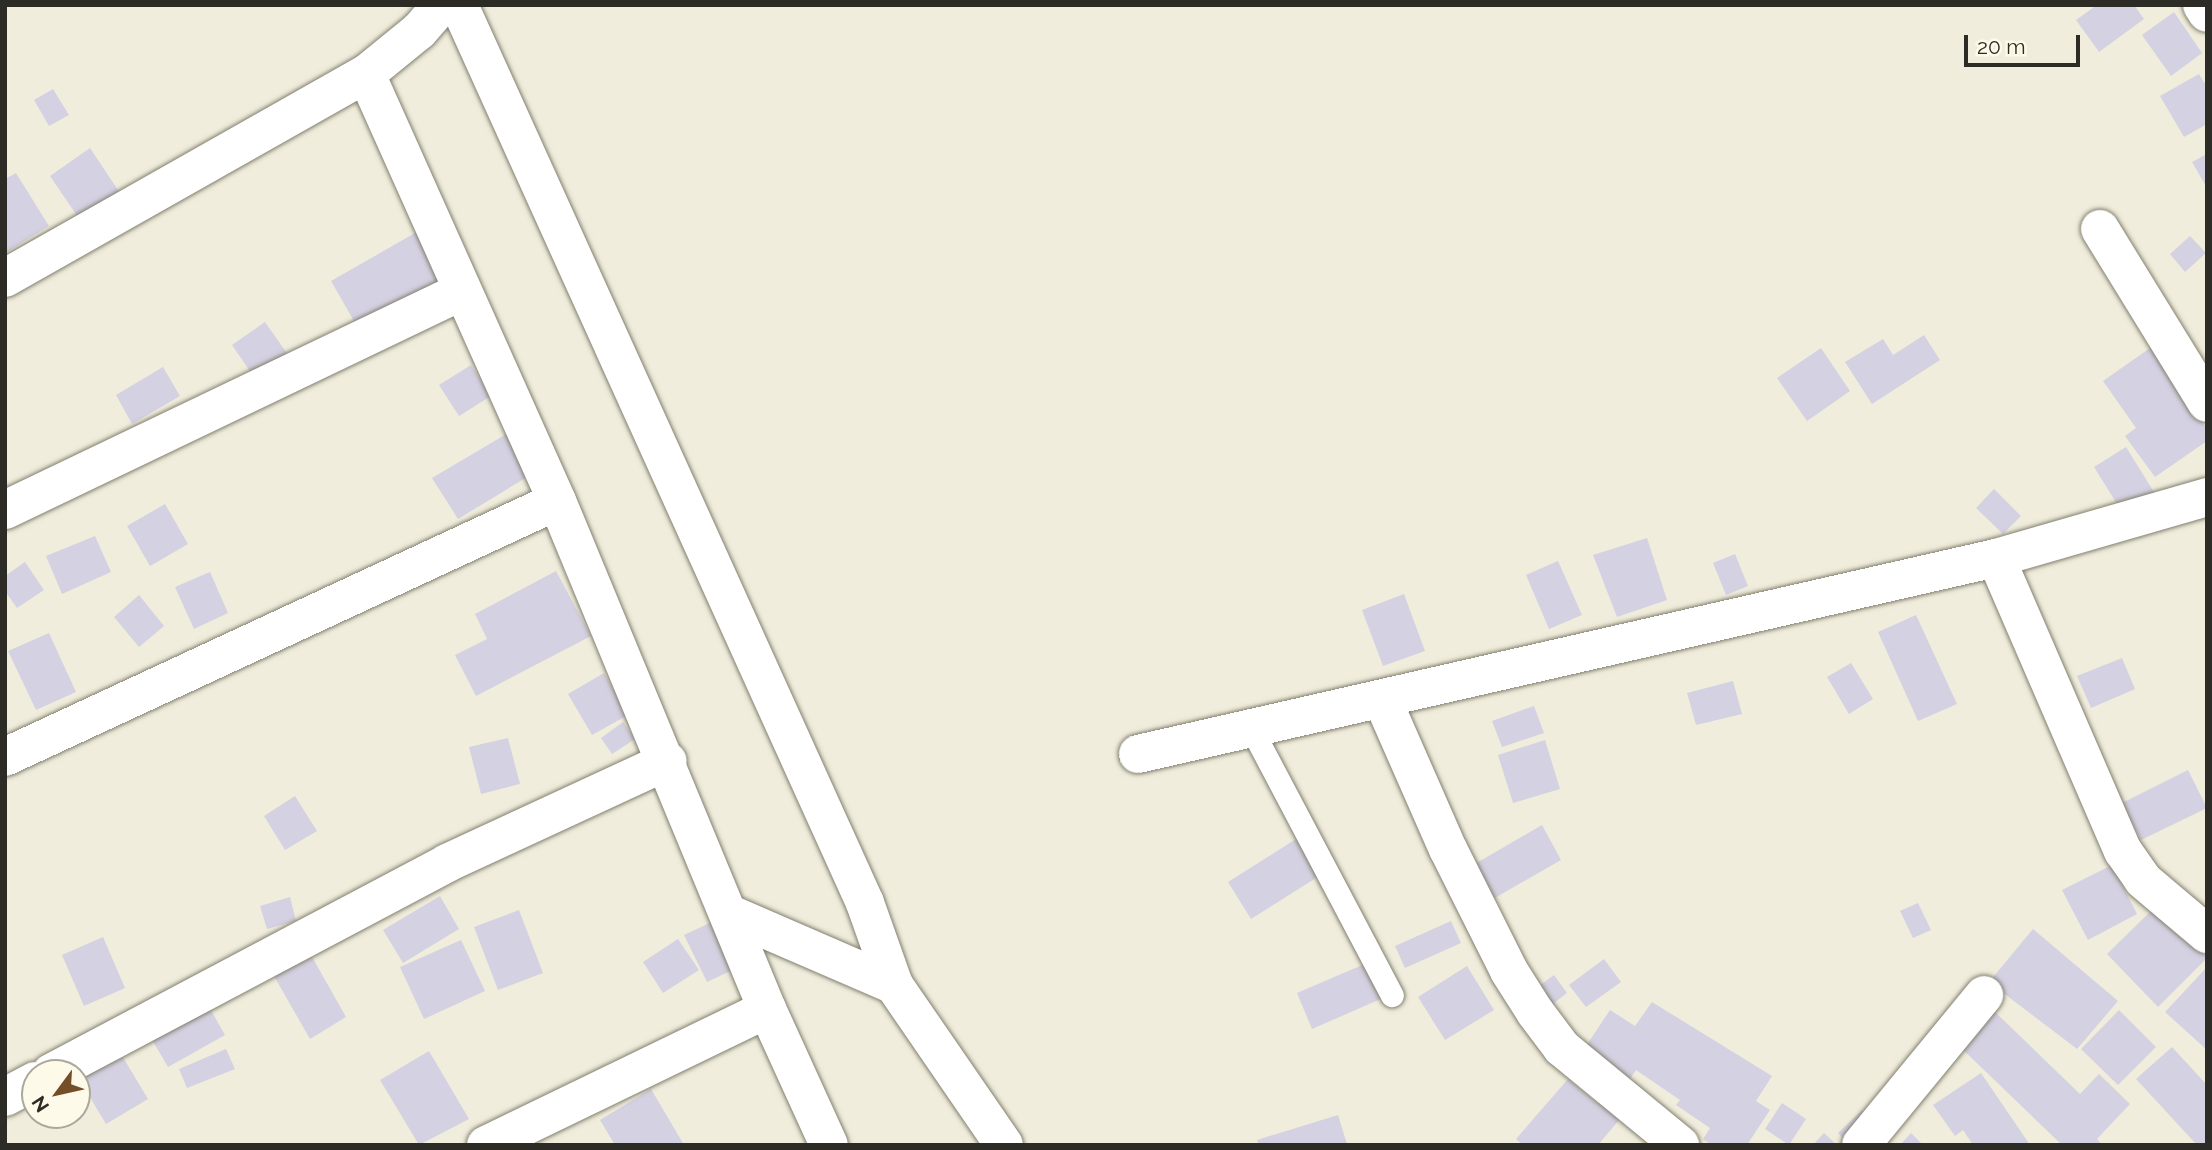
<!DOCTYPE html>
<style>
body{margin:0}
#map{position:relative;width:2212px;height:1150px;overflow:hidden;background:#f0eddc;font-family:Raleway,sans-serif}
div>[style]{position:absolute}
.building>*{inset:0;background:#d4d1e2}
.roads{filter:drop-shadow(0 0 2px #827f6f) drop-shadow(0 0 2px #827f6f)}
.service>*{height:23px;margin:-11.5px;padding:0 11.5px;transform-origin:11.5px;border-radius:11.5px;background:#fff}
.minor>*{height:38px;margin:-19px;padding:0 19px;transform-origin:19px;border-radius:19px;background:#fff}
span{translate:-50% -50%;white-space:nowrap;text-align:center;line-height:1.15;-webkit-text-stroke:5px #fdfae9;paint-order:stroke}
.frame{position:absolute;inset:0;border:7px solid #2d2b25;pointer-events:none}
.north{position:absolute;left:21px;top:1059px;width:70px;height:70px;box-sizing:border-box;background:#fdfae9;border:2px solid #aaa79b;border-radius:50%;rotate:237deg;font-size:19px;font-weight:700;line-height:28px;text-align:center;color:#2d2b25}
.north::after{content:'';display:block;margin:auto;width:24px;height:32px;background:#734e29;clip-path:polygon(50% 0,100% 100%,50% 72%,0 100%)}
.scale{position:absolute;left:1964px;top:35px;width:116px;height:32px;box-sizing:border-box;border:4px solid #2d2b25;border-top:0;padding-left:9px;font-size:21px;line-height:24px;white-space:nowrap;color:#2d2b25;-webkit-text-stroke:5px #fdfae9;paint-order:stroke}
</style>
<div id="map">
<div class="building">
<i style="clip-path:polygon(2097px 5px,2134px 5px,2144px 19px,2099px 52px,2076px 20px)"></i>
<i style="clip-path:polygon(2174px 12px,2202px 53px,2171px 76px,2142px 35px)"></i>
<i style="clip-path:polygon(2199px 74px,2207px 87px,2207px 124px,2184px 137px,2160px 96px)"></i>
<i style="clip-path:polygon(53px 89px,69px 115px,49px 126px,34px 100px)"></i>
<i style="clip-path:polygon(90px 148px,122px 196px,82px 223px,50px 176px)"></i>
<i style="clip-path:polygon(2207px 154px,2207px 188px,2192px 162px)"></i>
<i style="clip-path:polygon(16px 173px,49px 226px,5px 253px,5px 179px)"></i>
<i style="clip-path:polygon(422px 229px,453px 282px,362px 335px,331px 281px)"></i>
<i style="clip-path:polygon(2190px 236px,2206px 253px,2185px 272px,2170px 254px)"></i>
<i style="clip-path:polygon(265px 322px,291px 359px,258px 383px,232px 345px)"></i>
<i style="clip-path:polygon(1924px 335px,1940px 360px,1872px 404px,1845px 362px,1883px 339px,1893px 355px)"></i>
<i style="clip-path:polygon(1821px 348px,1850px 391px,1807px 421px,1777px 378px)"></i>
<i style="clip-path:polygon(2150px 348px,2207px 429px,2207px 441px,2155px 477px,2125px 436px,2136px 428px,2103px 381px)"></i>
<i style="clip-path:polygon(471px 365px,491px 396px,459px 416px,439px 385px)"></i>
<i style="clip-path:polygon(163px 367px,180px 396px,132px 424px,116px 395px)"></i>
<i style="clip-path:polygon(508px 433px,532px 474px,458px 519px,432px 478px)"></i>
<i style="clip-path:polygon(2126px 447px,2154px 492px,2122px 512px,2094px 467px)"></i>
<i style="clip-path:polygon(1994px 489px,2021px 516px,2003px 534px,1976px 508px)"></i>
<i style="clip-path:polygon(165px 504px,188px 544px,150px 566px,127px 526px)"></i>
<i style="clip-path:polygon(95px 536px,111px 572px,62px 594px,46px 556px)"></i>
<i style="clip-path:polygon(1647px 538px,1667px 600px,1617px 617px,1593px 555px)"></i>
<i style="clip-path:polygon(1735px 554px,1748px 586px,1726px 595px,1713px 563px)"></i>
<i style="clip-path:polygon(1558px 561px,1582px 615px,1549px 629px,1526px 575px)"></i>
<i style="clip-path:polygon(25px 562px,44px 590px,17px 608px,5px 591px,5px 576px)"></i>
<i style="clip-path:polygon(556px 571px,591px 636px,476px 696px,455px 655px,487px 639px,475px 614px)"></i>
<i style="clip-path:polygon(210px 572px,228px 613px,194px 629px,175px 587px)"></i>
<i style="clip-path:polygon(1404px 594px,1425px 651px,1383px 666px,1362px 610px)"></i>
<i style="clip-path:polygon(139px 595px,164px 626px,139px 647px,114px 617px)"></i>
<i style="clip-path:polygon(1916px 615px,1957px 704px,1918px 721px,1878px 632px)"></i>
<i style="clip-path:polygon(49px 633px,76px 692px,36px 710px,8px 651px)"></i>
<i style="clip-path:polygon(2122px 658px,2135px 689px,2091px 708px,2077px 676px)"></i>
<i style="clip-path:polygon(1851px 663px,1873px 699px,1849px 714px,1827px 677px)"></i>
<i style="clip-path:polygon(604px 673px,628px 715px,592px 735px,568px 694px)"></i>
<i style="clip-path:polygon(1733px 681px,1742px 714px,1696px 725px,1687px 693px)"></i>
<i style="clip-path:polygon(1534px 706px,1544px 733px,1502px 747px,1492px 721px)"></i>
<i style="clip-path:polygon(623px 722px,635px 739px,612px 754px,601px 738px)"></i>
<i style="clip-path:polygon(508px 738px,520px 784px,481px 794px,469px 747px)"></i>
<i style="clip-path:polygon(1545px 740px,1560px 789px,1513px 803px,1498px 755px)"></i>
<i style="clip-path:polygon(2188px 770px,2207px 808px,2141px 840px,2122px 803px)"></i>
<i style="clip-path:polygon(295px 796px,317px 831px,285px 850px,264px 816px)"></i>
<i style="clip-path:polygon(1542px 825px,1561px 860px,1493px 899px,1473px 865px)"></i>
<i style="clip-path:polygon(1296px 839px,1319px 876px,1251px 919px,1228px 882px)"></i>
<i style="clip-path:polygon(2112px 865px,2137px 914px,2088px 940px,2062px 890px)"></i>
<i style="clip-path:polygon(440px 896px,459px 929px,403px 963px,383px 930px)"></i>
<i style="clip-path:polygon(290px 897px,296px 921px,267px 929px,260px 906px)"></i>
<i style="clip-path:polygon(1918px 903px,1931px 930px,1913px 938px,1900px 911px)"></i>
<i style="clip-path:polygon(2156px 906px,2207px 958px,2158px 1007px,2107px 954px)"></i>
<i style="clip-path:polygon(519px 910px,543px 973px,498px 990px,474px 927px)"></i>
<i style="clip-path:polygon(716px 920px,739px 967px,707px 982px,684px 935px)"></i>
<i style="clip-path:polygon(1451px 921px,1461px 943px,1405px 968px,1395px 946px)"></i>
<i style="clip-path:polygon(2033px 929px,2118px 1001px,2077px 1049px,1989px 982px)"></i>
<i style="clip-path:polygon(103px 937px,125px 988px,84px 1006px,62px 955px)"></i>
<i style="clip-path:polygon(678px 939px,699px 970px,663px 993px,643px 962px)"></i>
<i style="clip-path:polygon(461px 940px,485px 991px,424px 1019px,400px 967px)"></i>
<i style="clip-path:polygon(307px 948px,346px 1017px,310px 1039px,270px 969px)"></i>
<i style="clip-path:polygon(1604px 959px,1621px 982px,1586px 1007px,1569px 985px)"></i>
<i style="clip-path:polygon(1367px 963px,1383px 998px,1312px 1029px,1297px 993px)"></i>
<i style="clip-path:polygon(1467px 966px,1494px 1010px,1445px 1040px,1418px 997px)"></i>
<i style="clip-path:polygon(2207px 967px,2207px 1050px,2165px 1012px)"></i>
<i style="clip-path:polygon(1554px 975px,1567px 993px,1545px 1010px,1531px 992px)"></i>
<i style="clip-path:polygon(1652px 1002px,1772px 1076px,1756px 1101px,1770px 1110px,1747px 1145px,1711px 1145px,1703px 1139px,1710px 1128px,1676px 1105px,1680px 1100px,1636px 1070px,1625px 1086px,1580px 1055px,1610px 1010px,1635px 1026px)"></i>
<i style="clip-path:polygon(208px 1005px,225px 1035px,168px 1067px,151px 1038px)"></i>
<i style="clip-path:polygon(1993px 1010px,2080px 1094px,2099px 1074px,2130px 1104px,2097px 1139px,2102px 1145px,2062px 1145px,1958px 1045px)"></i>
<i style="clip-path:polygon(2119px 1010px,2156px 1047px,2118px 1085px,2081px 1049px)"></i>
<i style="clip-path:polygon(2172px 1047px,2207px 1085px,2207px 1145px,2197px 1145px,2136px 1079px)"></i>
<i style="clip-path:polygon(226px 1049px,235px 1069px,187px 1088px,179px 1069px)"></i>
<i style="clip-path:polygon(429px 1051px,469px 1119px,419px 1145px,380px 1080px)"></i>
<i style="clip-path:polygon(121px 1054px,148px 1099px,106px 1124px,79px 1079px)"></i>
<i style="clip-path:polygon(1981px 1073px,2030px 1145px,1973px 1145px,1963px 1130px,1955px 1136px,1933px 1105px)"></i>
<i style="clip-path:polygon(1568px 1079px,1598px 1104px,1610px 1090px,1630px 1107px,1598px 1145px,1523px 1145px,1516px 1139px)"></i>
<i style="clip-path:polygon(651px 1089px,684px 1145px,615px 1145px,600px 1120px)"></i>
<i style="clip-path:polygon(1782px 1103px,1806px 1119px,1789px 1145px,1765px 1129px)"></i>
<i style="clip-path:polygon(1862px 1110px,1874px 1124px,1849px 1145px,1838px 1133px)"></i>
<i style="clip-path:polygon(1338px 1115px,1347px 1144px,1259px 1145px,1257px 1140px)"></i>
<i style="clip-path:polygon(1824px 1133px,1837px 1145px,1813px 1145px)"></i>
<i style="clip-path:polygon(1911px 1133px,1923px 1145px,1900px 1145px)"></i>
</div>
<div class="roads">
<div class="service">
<i style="left:1251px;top:728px;width:302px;rotate:62.2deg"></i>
</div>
<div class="minor">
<i style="left:459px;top:5px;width:986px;rotate:65.67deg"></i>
<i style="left:865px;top:903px;width:87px;rotate:70.5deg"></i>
<i style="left:894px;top:985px;width:194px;rotate:55.5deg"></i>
<i style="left:2202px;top:5px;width:9px;rotate:58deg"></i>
<i style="left:366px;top:74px;width:468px;rotate:65.9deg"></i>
<i style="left:557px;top:501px;width:550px;rotate:67.54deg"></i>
<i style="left:767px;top:1009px;width:149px;rotate:65.5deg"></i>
<i style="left:2100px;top:229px;width:204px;rotate:58.4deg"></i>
<i style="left:5px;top:278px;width:415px;rotate:-29.5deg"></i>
<i style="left:366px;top:74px;width:68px;rotate:-39.1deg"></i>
<i style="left:419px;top:31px;width:35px;rotate:-49deg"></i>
<i style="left:5px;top:510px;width:505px;rotate:-25.6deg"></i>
<i style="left:1996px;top:558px;width:319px;rotate:66.6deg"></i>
<i style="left:2123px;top:851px;width:35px;rotate:55deg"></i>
<i style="left:2143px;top:880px;width:84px;rotate:40.2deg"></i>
<i style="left:1382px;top:699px;width:164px;rotate:66.3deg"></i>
<i style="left:1448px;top:849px;width:136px;rotate:63.4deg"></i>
<i style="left:1509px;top:971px;width:49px;rotate:57.6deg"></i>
<i style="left:1535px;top:1012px;width:45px;rotate:53.1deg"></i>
<i style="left:1562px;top:1048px;width:153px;rotate:39.4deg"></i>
<i style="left:1138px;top:754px;width:880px;rotate:-12.87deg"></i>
<i style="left:1996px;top:558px;width:220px;rotate:-16.1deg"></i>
<i style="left:5px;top:757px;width:608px;rotate:-24.88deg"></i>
<i style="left:730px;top:914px;width:179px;rotate:23.4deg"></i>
<i style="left:51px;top:1073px;width:448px;rotate:-27.9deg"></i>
<i style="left:447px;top:863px;width:243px;rotate:-24.8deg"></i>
<i style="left:5px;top:1097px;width:34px;rotate:-28deg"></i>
<i style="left:486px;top:1145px;width:312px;rotate:-25.8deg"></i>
<i style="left:1861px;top:1145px;width:194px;rotate:-50.6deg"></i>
</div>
</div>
<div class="frame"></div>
<div class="north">N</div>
<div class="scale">20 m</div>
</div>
